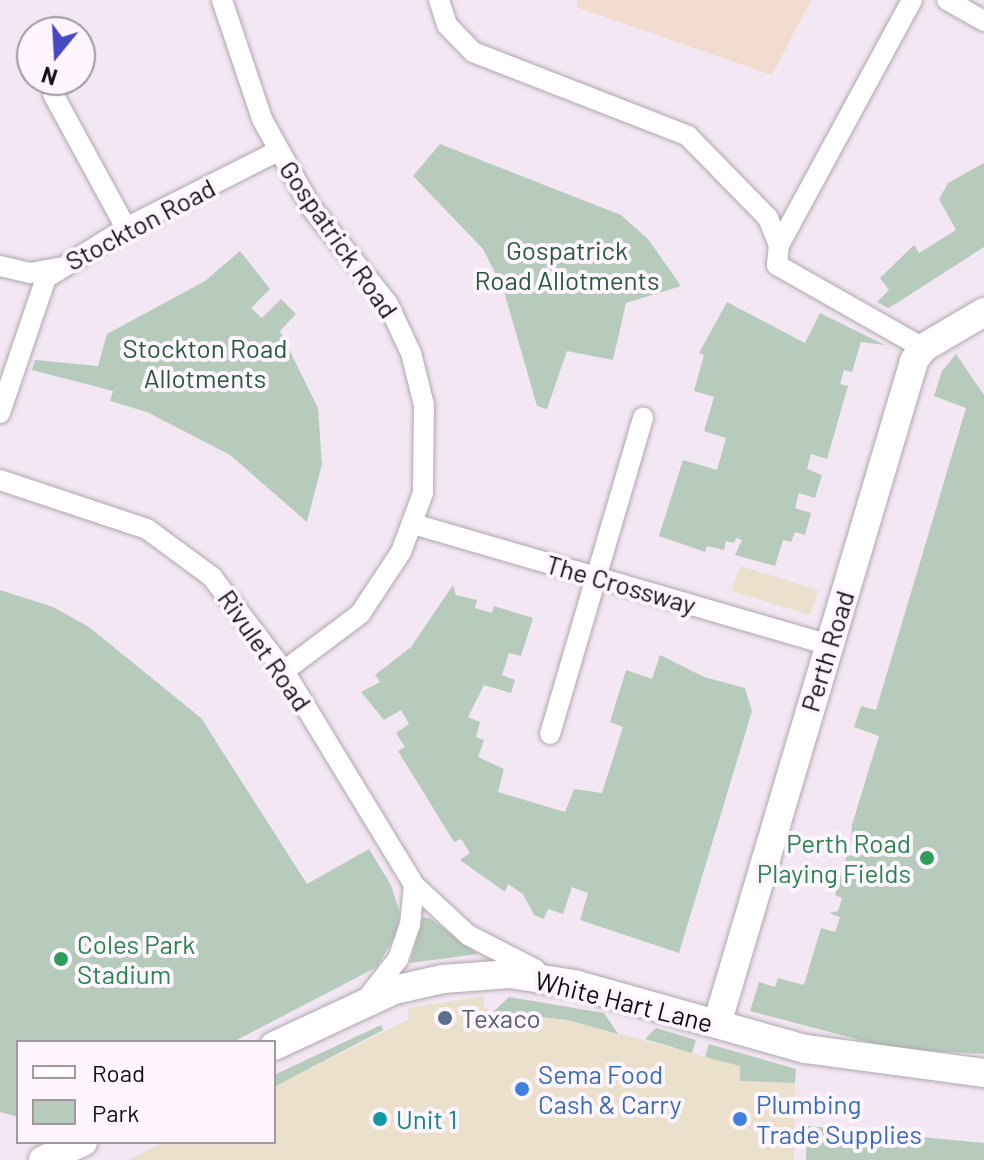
<!DOCTYPE html>
<style>
body{margin:0}
#map{position:relative;width:984px;height:1160px;overflow:hidden;background:#f2e7f2;font-family:Barlow,sans-serif}
div>[style]{position:absolute}
.commercial>*{inset:0;background:#ebe0cb}
.industrial>*{inset:0;background:#f2dccf}
.green>*{inset:0;background:#b7cbbc}
.roads{filter:drop-shadow(0 0 2px #b0a6b0) drop-shadow(0 0 2px #b0a6b0)}
.street>*{height:20px;margin:-10px;padding:0 10px;transform-origin:10px;border-radius:10px;background:#fff}
.secondary>*{height:28px;margin:-14px;padding:0 14px;transform-origin:14px;border-radius:14px;background:#fff}
.dots>*{width:22px;height:22px;translate:-50% -50%;box-sizing:border-box;border:4px solid #fef5fe;border-radius:50%}
span{translate:-50% -50%;white-space:nowrap;text-align:center;line-height:1.15;-webkit-text-stroke:8px #fef5fe;paint-order:stroke}
.street-label{font-size:26px;color:#120e12}
.park-label{font-size:26px;color:#255a3a}
.leisure-label{font-size:26px;color:#27864d}
.right{translate:-100% -50%;text-align:right}
.left{translate:0 -50%;text-align:left}
.service-label{font-size:26px;color:#4e5e75}
.shop-label{font-size:26px;color:#366cbe}
.culture-label{font-size:26px;color:#0d838f}
.legend{position:absolute;left:16px;top:1040px;width:260px;height:104px;box-sizing:border-box;background:#fef5fe;border:2px solid #a099a0;margin:0;padding:10px 14px;list-style:none;font-size:24px;color:#120e12}
.legend li{display:flex;align-items:center;gap:16px;height:40px}
.legend b{width:40px;border:2px solid #a099a0}
.north{position:absolute;left:16px;top:16px;width:80px;height:80px;box-sizing:border-box;background:#fef5fe;border:2px solid #a099a0;border-radius:50%;rotate:198deg;font-size:22px;font-weight:700;line-height:32px;text-align:center;color:#120e12}
.north::after{content:'';display:block;margin:auto;width:28px;height:36px;background:#464ac0;clip-path:polygon(50% 0,100% 100%,50% 72%,0 100%)}
</style>
<div id="map">
<div class="commercial">
<i style="clip-path:polygon(740px 566px,818px 590px,810px 615px,732px 591px)"></i>
<i style="clip-path:polygon(484px 996px,484px 1007px,493px 1012px,568px 1020px,740px 1066px,740px 1081px,795px 1083px,794px 1160px,128px 1160px,164px 1142px,274px 1142px,274px 1087px,409px 1019px,407px 1008px)"></i>
</div>
<div class="industrial">
<i style="clip-path:polygon(578px 0,811px 0,772px 75px,576px 7px)"></i>
</div>
<div class="green">
<i style="clip-path:polygon(440px 144px,621px 215px,648px 239px,681px 286px,626px 303px,613px 360px,567px 351px,547px 409px,537px 406px,503px 288px,483px 249px,413px 176px)"></i>
<i style="clip-path:polygon(984px 163px,984px 247px,897px 303px,888px 308px,877px 302px,889px 290px,880px 278px,914px 245px,919px 253px,956px 230px,939px 199px,948px 183px)"></i>
<i style="clip-path:polygon(240px 251px,270px 289px,251px 308px,262px 318px,281px 299px,296px 314px,280px 331px,318px 408px,322px 464px,307px 522px,230px 455px,147px 412px,110px 401px,113px 391px,32px 370px,35px 360px,98px 366px,107px 334px,205px 281px)"></i>
<i style="clip-path:polygon(727px 302px,805px 343px,820px 313px,885px 345px,861px 342px,852px 372px,844px 370px,840px 384px,848px 386px,827px 459px,811px 454px,807px 469px,822px 475px,815px 498px,799px 493px,795px 508px,811px 513px,805px 535px,795px 532px,791px 542px,783px 540px,775px 566px,735px 555px,742px 540px,736px 538px,734px 543px,726px 541px,724px 550px,707px 546px,705px 552px,659px 536px,683px 460px,717px 470px,726px 438px,704px 431px,714px 397px,694px 391px,704px 355px,699px 353px)"></i>
<i style="clip-path:polygon(956px 354px,984px 395px,984px 1054px,894px 1049px,750px 1011px,759px 982px,775px 987px,778px 978px,804px 985px,821px 928px,835px 932px,840px 917px,829px 913px,838px 911px,842px 898px,835px 895px,847px 854px,853px 856px,857px 844px,851px 841px,852px 825px,879px 736px,854px 727px,861px 706px,876px 710px,966px 408px,934px 396px,942px 371px)"></i>
<i style="clip-path:polygon(453px 585px,456px 595px,477px 600px,475px 608px,492px 613px,494px 606px,533px 618px,521px 656px,509px 653px,502px 675px,515px 680px,511px 693px,484px 685px,468px 717px,480px 722px,476px 737px,484px 740px,478px 757px,504px 769px,498px 792px,565px 812px,574px 789px,602px 793px,623px 727px,610px 722px,626px 670px,652px 679px,660px 655px,704px 677px,745px 688px,752px 711px,679px 953px,580px 920px,588px 893px,572px 887px,563px 914px,548px 909px,544px 919px,534px 915px,523px 894px,508px 884px,505px 892px,460px 860px,470px 853px,461px 839px,454px 842px,398px 751px,405px 747px,396px 733px,409px 724px,401px 710px,384px 720px,361px 692px,380px 682px,375px 675px,411px 647px)"></i>
<i style="clip-path:polygon(0 590px,53px 607px,89px 627px,201px 718px,307px 884px,369px 849px,391px 885px,400px 914px,395px 936px,377px 967px,233px 1042px,18px 1042px,18px 1117px,0 1112px)"></i>
<i style="clip-path:polygon(423px 917px,431px 919px,478px 954px,410px 963px)"></i>
<i style="clip-path:polygon(509px 997px,604px 1013px,618px 1034px,568px 1020px,493px 1012px)"></i>
<i style="clip-path:polygon(381px 1025px,383px 1030px,274px 1087px,274px 1075px)"></i>
<i style="clip-path:polygon(656px 1028px,696px 1040px,692px 1053px,645px 1039px)"></i>
<i style="clip-path:polygon(709px 1044px,796px 1069px,795px 1083px,740px 1081px,740px 1066px,705px 1057px)"></i>
<i style="clip-path:polygon(807px 1126px,984px 1143px,984px 1160px,806px 1160px)"></i>
</div>
<div class="roads">
<div class="street">
<i style="left:222px;top:0;width:126px;rotate:71.4deg"></i>
<i style="left:262px;top:119px;width:99px;rotate:61.1deg"></i>
<i style="left:310px;top:206px;width:125px;rotate:51.5deg"></i>
<i style="left:388px;top:304px;width:54px;rotate:64.9deg"></i>
<i style="left:411px;top:353px;width:54px;rotate:76deg"></i>
<i style="left:424px;top:405px;width:88px;rotate:90.7deg"></i>
<i style="left:423px;top:493px;width:63px;rotate:110.4deg"></i>
<i style="left:401px;top:552px;width:74px;rotate:123.5deg"></i>
<i style="left:360px;top:614px;width:95px;rotate:143.1deg"></i>
<i style="left:439px;top:0;width:26px;rotate:72deg"></i>
<i style="left:447px;top:25px;width:37px;rotate:46deg"></i>
<i style="left:473px;top:52px;width:231px;rotate:21.3deg"></i>
<i style="left:688px;top:136px;width:115px;rotate:45.7deg"></i>
<i style="left:768px;top:218px;width:29px;rotate:68deg"></i>
<i style="left:912px;top:0;width:279px;rotate:118.5deg"></i>
<i style="left:779px;top:245px;width:20px;rotate:96deg"></i>
<i style="left:777px;top:265px;width:168px;rotate:29.6deg"></i>
<i style="left:947px;top:0;width:43px;rotate:29.6deg"></i>
<i style="left:53px;top:94px;width:153px;rotate:61.4deg"></i>
<i style="left:0;top:266px;width:31px;rotate:13deg"></i>
<i style="left:30px;top:273px;width:28px;rotate:-10deg"></i>
<i style="left:0;top:413px;width:143px;rotate:-71.2deg"></i>
<i style="left:46px;top:278px;width:94px;rotate:-32deg"></i>
<i style="left:126px;top:228px;width:170px;rotate:-26.9deg"></i>
<i style="left:0;top:480px;width:155px;rotate:18.4deg"></i>
<i style="left:147px;top:529px;width:81px;rotate:36.4deg"></i>
<i style="left:212px;top:577px;width:118px;rotate:52.5deg"></i>
<i style="left:284px;top:671px;width:250px;rotate:58.7deg"></i>
<i style="left:414px;top:885px;width:74px;rotate:42.8deg"></i>
<i style="left:468px;top:935px;width:76px;rotate:27.2deg"></i>
<i style="left:413px;top:524px;width:433px;rotate:16.2deg"></i>
<i style="left:550px;top:734px;width:330px;rotate:-73.6deg"></i>
<i style="left:369px;top:996px;width:47px;rotate:-51.9deg"></i>
<i style="left:398px;top:959px;width:36px;rotate:-71deg"></i>
<i style="left:410px;top:925px;width:40px;rotate:-84.3deg"></i>
</div>
<div class="secondary">
<i style="left:717px;top:1024px;width:692px;rotate:-73.45deg"></i>
<i style="left:914px;top:361px;width:16px;rotate:-55deg"></i>
<i style="left:923px;top:348px;width:71px;rotate:-30.5deg"></i>
<i style="left:274px;top:1046px;width:132px;rotate:-25deg"></i>
<i style="left:394px;top:990px;width:50px;rotate:-12.7deg"></i>
<i style="left:443px;top:979px;width:67px;rotate:-4.3deg"></i>
<i style="left:510px;top:974px;width:65px;rotate:8.9deg"></i>
<i style="left:574px;top:984px;width:241px;rotate:15.7deg"></i>
<i style="left:806px;top:1049px;width:180px;rotate:7.7deg"></i>
<i style="left:43px;top:1160px;width:44px;rotate:-24.2deg"></i>
</div>
</div>
<div class="dots">
<i style="left:927px;top:858px;background:#2e9e5b"></i>
<i style="left:61px;top:959px;background:#2e9e5b"></i>
<i style="left:445px;top:1018px;background:#5c6f8a"></i>
<i style="left:522px;top:1089px;background:#3f7fe0"></i>
<i style="left:380px;top:1119px;background:#0f9aa8"></i>
<i style="left:740px;top:1119px;background:#3f7fe0"></i>
</div>
<div class="street-label">
<span style="left:140px;top:224px;rotate:-28deg">Stockton Road</span>
<span style="left:339px;top:239px;rotate:55deg">Gospatrick Road</span>
<span style="left:621px;top:584px;rotate:16deg">The Crossway</span>
<span style="left:265px;top:650px;rotate:55deg">Rivulet Road</span>
<span style="left:827px;top:651px;rotate:-73deg">Perth Road</span>
<span style="left:624px;top:1001px;rotate:14deg">White Hart Lane</span>
</div>
<div class="park-label">
<span style="left:567px;top:265px">Gospatrick<br>Road Allotments</span>
<span style="left:205px;top:363px">Stockton Road<br>Allotments</span>
</div>
<div class="leisure-label">
<span class="right" style="left:911px;top:858px">Perth Road<br>Playing Fields</span>
<span class="left" style="left:77px;top:959px">Coles Park<br>Stadium</span>
</div>
<div class="service-label">
<span class="left" style="left:461px;top:1018px">Texaco</span>
</div>
<div class="shop-label">
<span class="left" style="left:538px;top:1089px">Sema Food<br>Cash &amp; Carry</span>
<span class="left" style="left:756px;top:1119px">Plumbing<br>Trade Supplies</span>
</div>
<div class="culture-label">
<span class="left" style="left:396px;top:1119px">Unit 1</span>
</div>
<ul class="legend">
<li><b style="height:10px;background:#fff"></b>Road</li>
<li><b style="height:22px;background:#b7cbbc"></b>Park</li>
</ul>
<div class="north">N</div>
</div>
